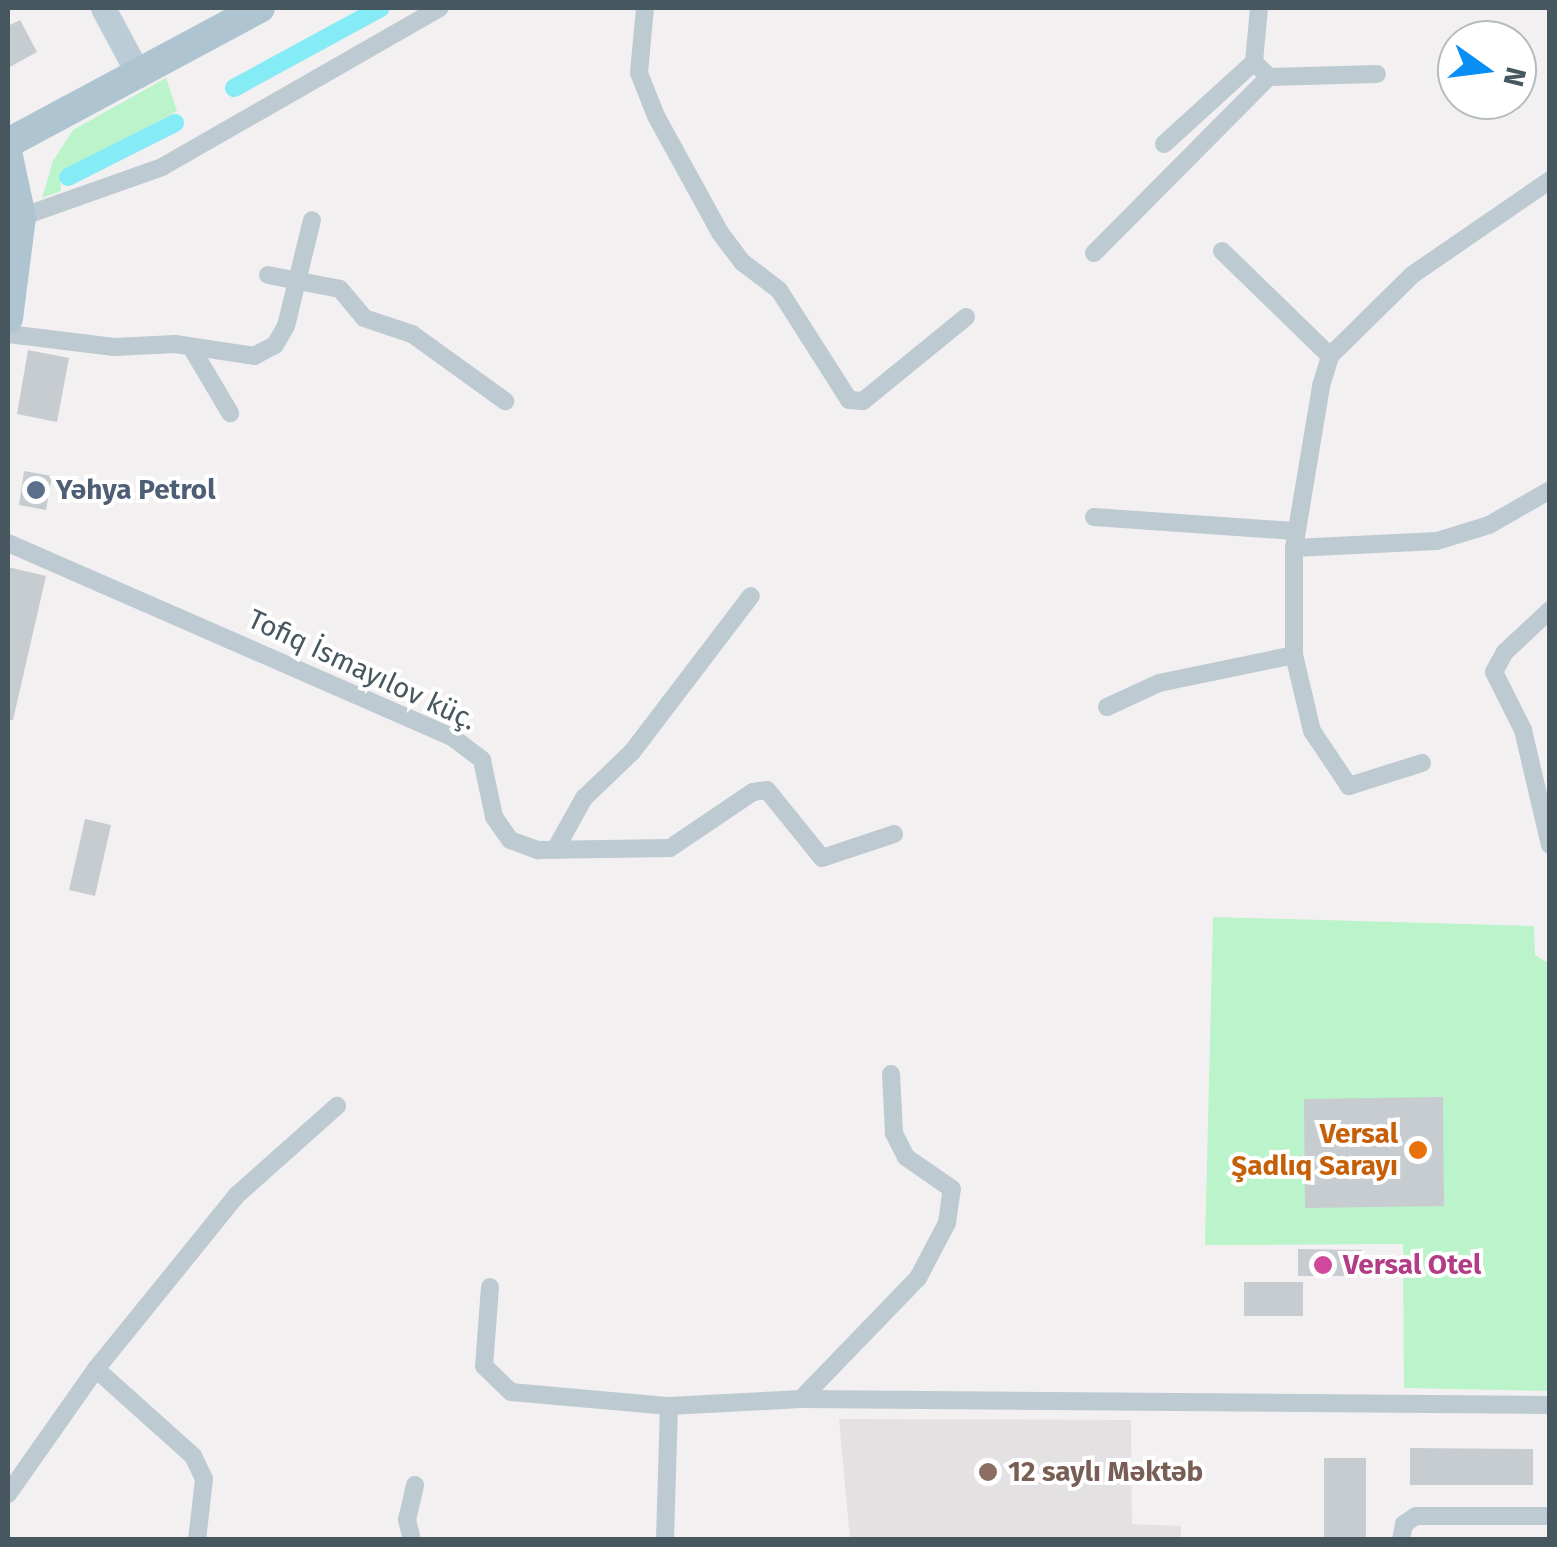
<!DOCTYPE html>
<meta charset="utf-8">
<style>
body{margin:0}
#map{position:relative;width:1557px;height:1547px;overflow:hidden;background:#f3f0f1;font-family:"Fira Sans",sans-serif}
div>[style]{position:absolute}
.education>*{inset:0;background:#e4e1e3}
.green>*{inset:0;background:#bbf4ca}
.canal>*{height:18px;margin:-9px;padding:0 9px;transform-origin:9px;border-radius:9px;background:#85ebf4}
.building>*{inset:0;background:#c7ccd0}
.street>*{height:18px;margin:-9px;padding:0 9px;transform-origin:9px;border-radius:9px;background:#bdcad1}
.secondary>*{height:25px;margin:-12.5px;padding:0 12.5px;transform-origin:12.5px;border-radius:12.5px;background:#bcccd6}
.primary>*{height:30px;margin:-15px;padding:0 15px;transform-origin:15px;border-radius:15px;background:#aec4d1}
.dots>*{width:28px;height:28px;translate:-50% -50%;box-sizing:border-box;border:5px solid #fff;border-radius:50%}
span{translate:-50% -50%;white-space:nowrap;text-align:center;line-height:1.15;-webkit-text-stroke:8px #fff;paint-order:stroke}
.service-label{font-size:28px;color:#4e5e75;font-weight:700}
.left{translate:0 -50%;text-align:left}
.street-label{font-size:28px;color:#465760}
.food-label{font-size:28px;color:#c56008;font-weight:700}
.right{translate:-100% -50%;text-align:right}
.hotel-label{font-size:28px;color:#b23c85;font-weight:700}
.education-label{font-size:28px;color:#785e54;font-weight:700}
.frame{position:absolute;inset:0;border:10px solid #465760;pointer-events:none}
.north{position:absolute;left:1437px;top:20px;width:100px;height:100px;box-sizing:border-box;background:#fff;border:2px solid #b5bcbf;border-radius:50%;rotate:104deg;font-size:28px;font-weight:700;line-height:40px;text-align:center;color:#465760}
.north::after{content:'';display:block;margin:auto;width:35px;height:45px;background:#088ef5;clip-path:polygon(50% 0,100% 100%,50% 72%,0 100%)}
</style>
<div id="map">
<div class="education">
<i style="clip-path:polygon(839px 1419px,1131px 1420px,1132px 1524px,1181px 1526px,1181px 1539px,850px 1539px)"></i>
</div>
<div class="green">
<i style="clip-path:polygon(166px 78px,177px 111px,60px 173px,61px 191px,42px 198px,53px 161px,73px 130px)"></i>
<i style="clip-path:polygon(1213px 917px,1534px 926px,1535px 955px,1550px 964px,1549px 1391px,1404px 1388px,1403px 1244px,1205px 1245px)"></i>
</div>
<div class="canal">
<i style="left:234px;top:88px;width:167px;rotate:-28.6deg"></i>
<i style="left:68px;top:177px;width:120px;rotate:-26.8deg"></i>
</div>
<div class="building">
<i style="clip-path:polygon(20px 20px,37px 52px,8px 68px,8px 26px)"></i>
<i style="clip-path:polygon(28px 350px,69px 358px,57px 422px,17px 414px)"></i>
<i style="clip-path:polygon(24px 471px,52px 476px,46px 510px,19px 505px)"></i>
<i style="clip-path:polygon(8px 567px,46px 576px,13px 720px,8px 720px)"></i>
<i style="clip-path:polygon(85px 819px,111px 825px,95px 896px,69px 890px)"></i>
<i style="clip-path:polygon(1443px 1097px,1444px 1206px,1305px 1208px,1304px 1099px)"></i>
<i style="clip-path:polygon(1298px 1249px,1362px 1250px,1362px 1276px,1298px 1276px)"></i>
<i style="clip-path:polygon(1244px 1282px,1303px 1282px,1303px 1316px,1244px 1316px)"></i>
<i style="clip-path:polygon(1410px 1448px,1533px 1449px,1533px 1485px,1410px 1485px)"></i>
<i style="clip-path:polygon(1324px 1458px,1366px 1458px,1366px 1540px,1324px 1540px)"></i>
</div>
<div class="street">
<i style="left:645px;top:8px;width:65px;rotate:95.3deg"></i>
<i style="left:639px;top:73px;width:46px;rotate:68.4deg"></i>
<i style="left:656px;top:116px;width:135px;rotate:61.2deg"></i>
<i style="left:721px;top:234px;width:35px;rotate:53deg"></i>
<i style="left:742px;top:262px;width:46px;rotate:37.1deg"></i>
<i style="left:779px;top:290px;width:130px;rotate:57.5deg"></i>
<i style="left:849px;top:400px;width:14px;rotate:4deg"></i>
<i style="left:863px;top:401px;width:133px;rotate:-39.2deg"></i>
<i style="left:1259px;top:8px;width:54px;rotate:95.3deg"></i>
<i style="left:1254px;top:62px;width:21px;rotate:45deg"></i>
<i style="left:1269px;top:77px;width:108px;rotate:-1.6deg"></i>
<i style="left:1164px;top:144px;width:122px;rotate:-42.3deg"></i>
<i style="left:21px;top:217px;width:150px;rotate:-19.5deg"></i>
<i style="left:162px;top:167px;width:320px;rotate:-29.8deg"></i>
<i style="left:1222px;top:251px;width:151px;rotate:44.2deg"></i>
<i style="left:1094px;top:253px;width:248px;rotate:-45.2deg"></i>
<i style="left:268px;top:275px;width:73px;rotate:11deg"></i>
<i style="left:340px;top:289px;width:38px;rotate:50deg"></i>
<i style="left:364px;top:318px;width:51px;rotate:18.4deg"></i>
<i style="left:412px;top:334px;width:115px;rotate:35.8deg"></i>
<i style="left:8px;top:334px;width:107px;rotate:7deg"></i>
<i style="left:114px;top:347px;width:61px;rotate:-2.8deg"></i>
<i style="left:175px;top:344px;width:80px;rotate:8.6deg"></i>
<i style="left:254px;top:356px;width:24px;rotate:-28deg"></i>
<i style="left:275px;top:345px;width:22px;rotate:-60deg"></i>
<i style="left:286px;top:326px;width:109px;rotate:-76.2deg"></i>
<i style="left:191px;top:347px;width:77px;rotate:59.4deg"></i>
<i style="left:1094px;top:517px;width:201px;rotate:4deg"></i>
<i style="left:8px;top:543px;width:485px;rotate:23.6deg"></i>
<i style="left:452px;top:737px;width:38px;rotate:37deg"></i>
<i style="left:482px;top:760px;width:58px;rotate:78.1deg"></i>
<i style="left:494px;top:817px;width:28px;rotate:55deg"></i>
<i style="left:510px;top:840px;width:30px;rotate:20deg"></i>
<i style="left:538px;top:850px;width:132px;rotate:-0.9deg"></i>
<i style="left:670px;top:848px;width:100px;rotate:-34deg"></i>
<i style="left:753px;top:792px;width:14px;rotate:-8deg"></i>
<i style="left:767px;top:790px;width:87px;rotate:51deg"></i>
<i style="left:822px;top:858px;width:76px;rotate:-18.4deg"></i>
<i style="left:1294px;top:548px;width:143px;rotate:-2.8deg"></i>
<i style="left:1437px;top:541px;width:54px;rotate:-17.1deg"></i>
<i style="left:1489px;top:525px;width:70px;rotate:-29.8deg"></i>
<i style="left:1550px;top:610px;width:62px;rotate:137deg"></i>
<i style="left:1505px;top:652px;width:23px;rotate:119deg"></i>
<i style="left:1494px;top:672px;width:65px;rotate:63.4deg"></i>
<i style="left:1523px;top:730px;width:118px;rotate:76.8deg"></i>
<i style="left:1107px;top:707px;width:57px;rotate:-24.8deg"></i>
<i style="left:1159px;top:683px;width:138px;rotate:-11.7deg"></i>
<i style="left:1422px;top:763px;width:77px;rotate:162.5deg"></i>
<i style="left:1349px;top:786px;width:66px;rotate:-123.9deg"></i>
<i style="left:1312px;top:731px;width:78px;rotate:-103.3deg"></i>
<i style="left:1294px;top:655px;width:107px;rotate:-90deg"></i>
<i style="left:1294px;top:548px;width:164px;rotate:-80.5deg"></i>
<i style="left:1321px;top:386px;width:31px;rotate:-73deg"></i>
<i style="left:1330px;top:356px;width:115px;rotate:-44.6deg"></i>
<i style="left:1412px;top:275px;width:168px;rotate:-34.5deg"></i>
<i style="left:555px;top:850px;width:60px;rotate:-60.9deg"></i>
<i style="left:584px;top:798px;width:66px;rotate:-43.8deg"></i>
<i style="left:632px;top:752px;width:196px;rotate:-52.7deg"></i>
<i style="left:490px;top:1287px;width:79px;rotate:94.3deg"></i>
<i style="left:484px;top:1366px;width:37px;rotate:44deg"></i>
<i style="left:511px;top:1392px;width:159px;rotate:5.1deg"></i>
<i style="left:669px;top:1406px;width:132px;rotate:-3deg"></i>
<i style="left:801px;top:1399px;width:168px;rotate:-46deg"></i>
<i style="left:918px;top:1278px;width:62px;rotate:-62.2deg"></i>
<i style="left:947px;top:1223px;width:34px;rotate:-82deg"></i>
<i style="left:952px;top:1189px;width:56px;rotate:-145.2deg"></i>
<i style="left:906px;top:1157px;width:27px;rotate:-117deg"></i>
<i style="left:894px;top:1133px;width:59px;rotate:-92.9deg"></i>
<i style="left:96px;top:1369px;width:130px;rotate:41.9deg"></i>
<i style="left:193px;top:1456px;width:25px;rotate:64deg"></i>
<i style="left:204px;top:1479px;width:61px;rotate:96.5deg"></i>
<i style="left:801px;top:1399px;width:749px;rotate:0.46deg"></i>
<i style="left:8px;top:1494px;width:153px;rotate:-54.9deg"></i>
<i style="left:96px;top:1369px;width:224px;rotate:-51deg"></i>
<i style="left:237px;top:1195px;width:134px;rotate:-41.7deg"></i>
<i style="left:412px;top:1540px;width:21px;rotate:-104deg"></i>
<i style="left:407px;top:1520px;width:36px;rotate:-77deg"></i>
<i style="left:665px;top:1540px;width:134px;rotate:-88.3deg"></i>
<i style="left:1401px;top:1540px;width:16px;rotate:-79deg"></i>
<i style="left:1404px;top:1524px;width:14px;rotate:-34deg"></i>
<i style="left:1416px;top:1516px;width:134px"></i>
</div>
<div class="secondary">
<i style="left:103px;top:8px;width:76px;rotate:61.8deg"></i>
</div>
<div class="primary">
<i style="left:8px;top:143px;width:286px;rotate:-28.2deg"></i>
<i style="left:8px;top:156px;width:62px;rotate:78deg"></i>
<i style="left:21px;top:217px;width:102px;rotate:97.3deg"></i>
</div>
<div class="dots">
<i style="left:36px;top:490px;background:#5c6f8a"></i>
<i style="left:1418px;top:1150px;background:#e8710a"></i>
<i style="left:1323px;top:1265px;background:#d1479c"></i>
<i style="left:988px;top:1472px;background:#8d6e63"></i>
</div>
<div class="service-label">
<span class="left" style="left:56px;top:490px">Yəhya Petrol</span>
</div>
<div class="street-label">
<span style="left:362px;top:670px;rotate:25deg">Tofiq İsmayılov küç.</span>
</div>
<div class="food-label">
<span class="right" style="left:1398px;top:1150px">Versal<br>Şadlıq Sarayı</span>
</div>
<div class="hotel-label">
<span class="left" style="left:1343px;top:1265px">Versal Otel</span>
</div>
<div class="education-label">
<span class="left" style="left:1008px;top:1472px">12 saylı Məktəb</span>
</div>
<div class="frame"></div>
<div class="north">N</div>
</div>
